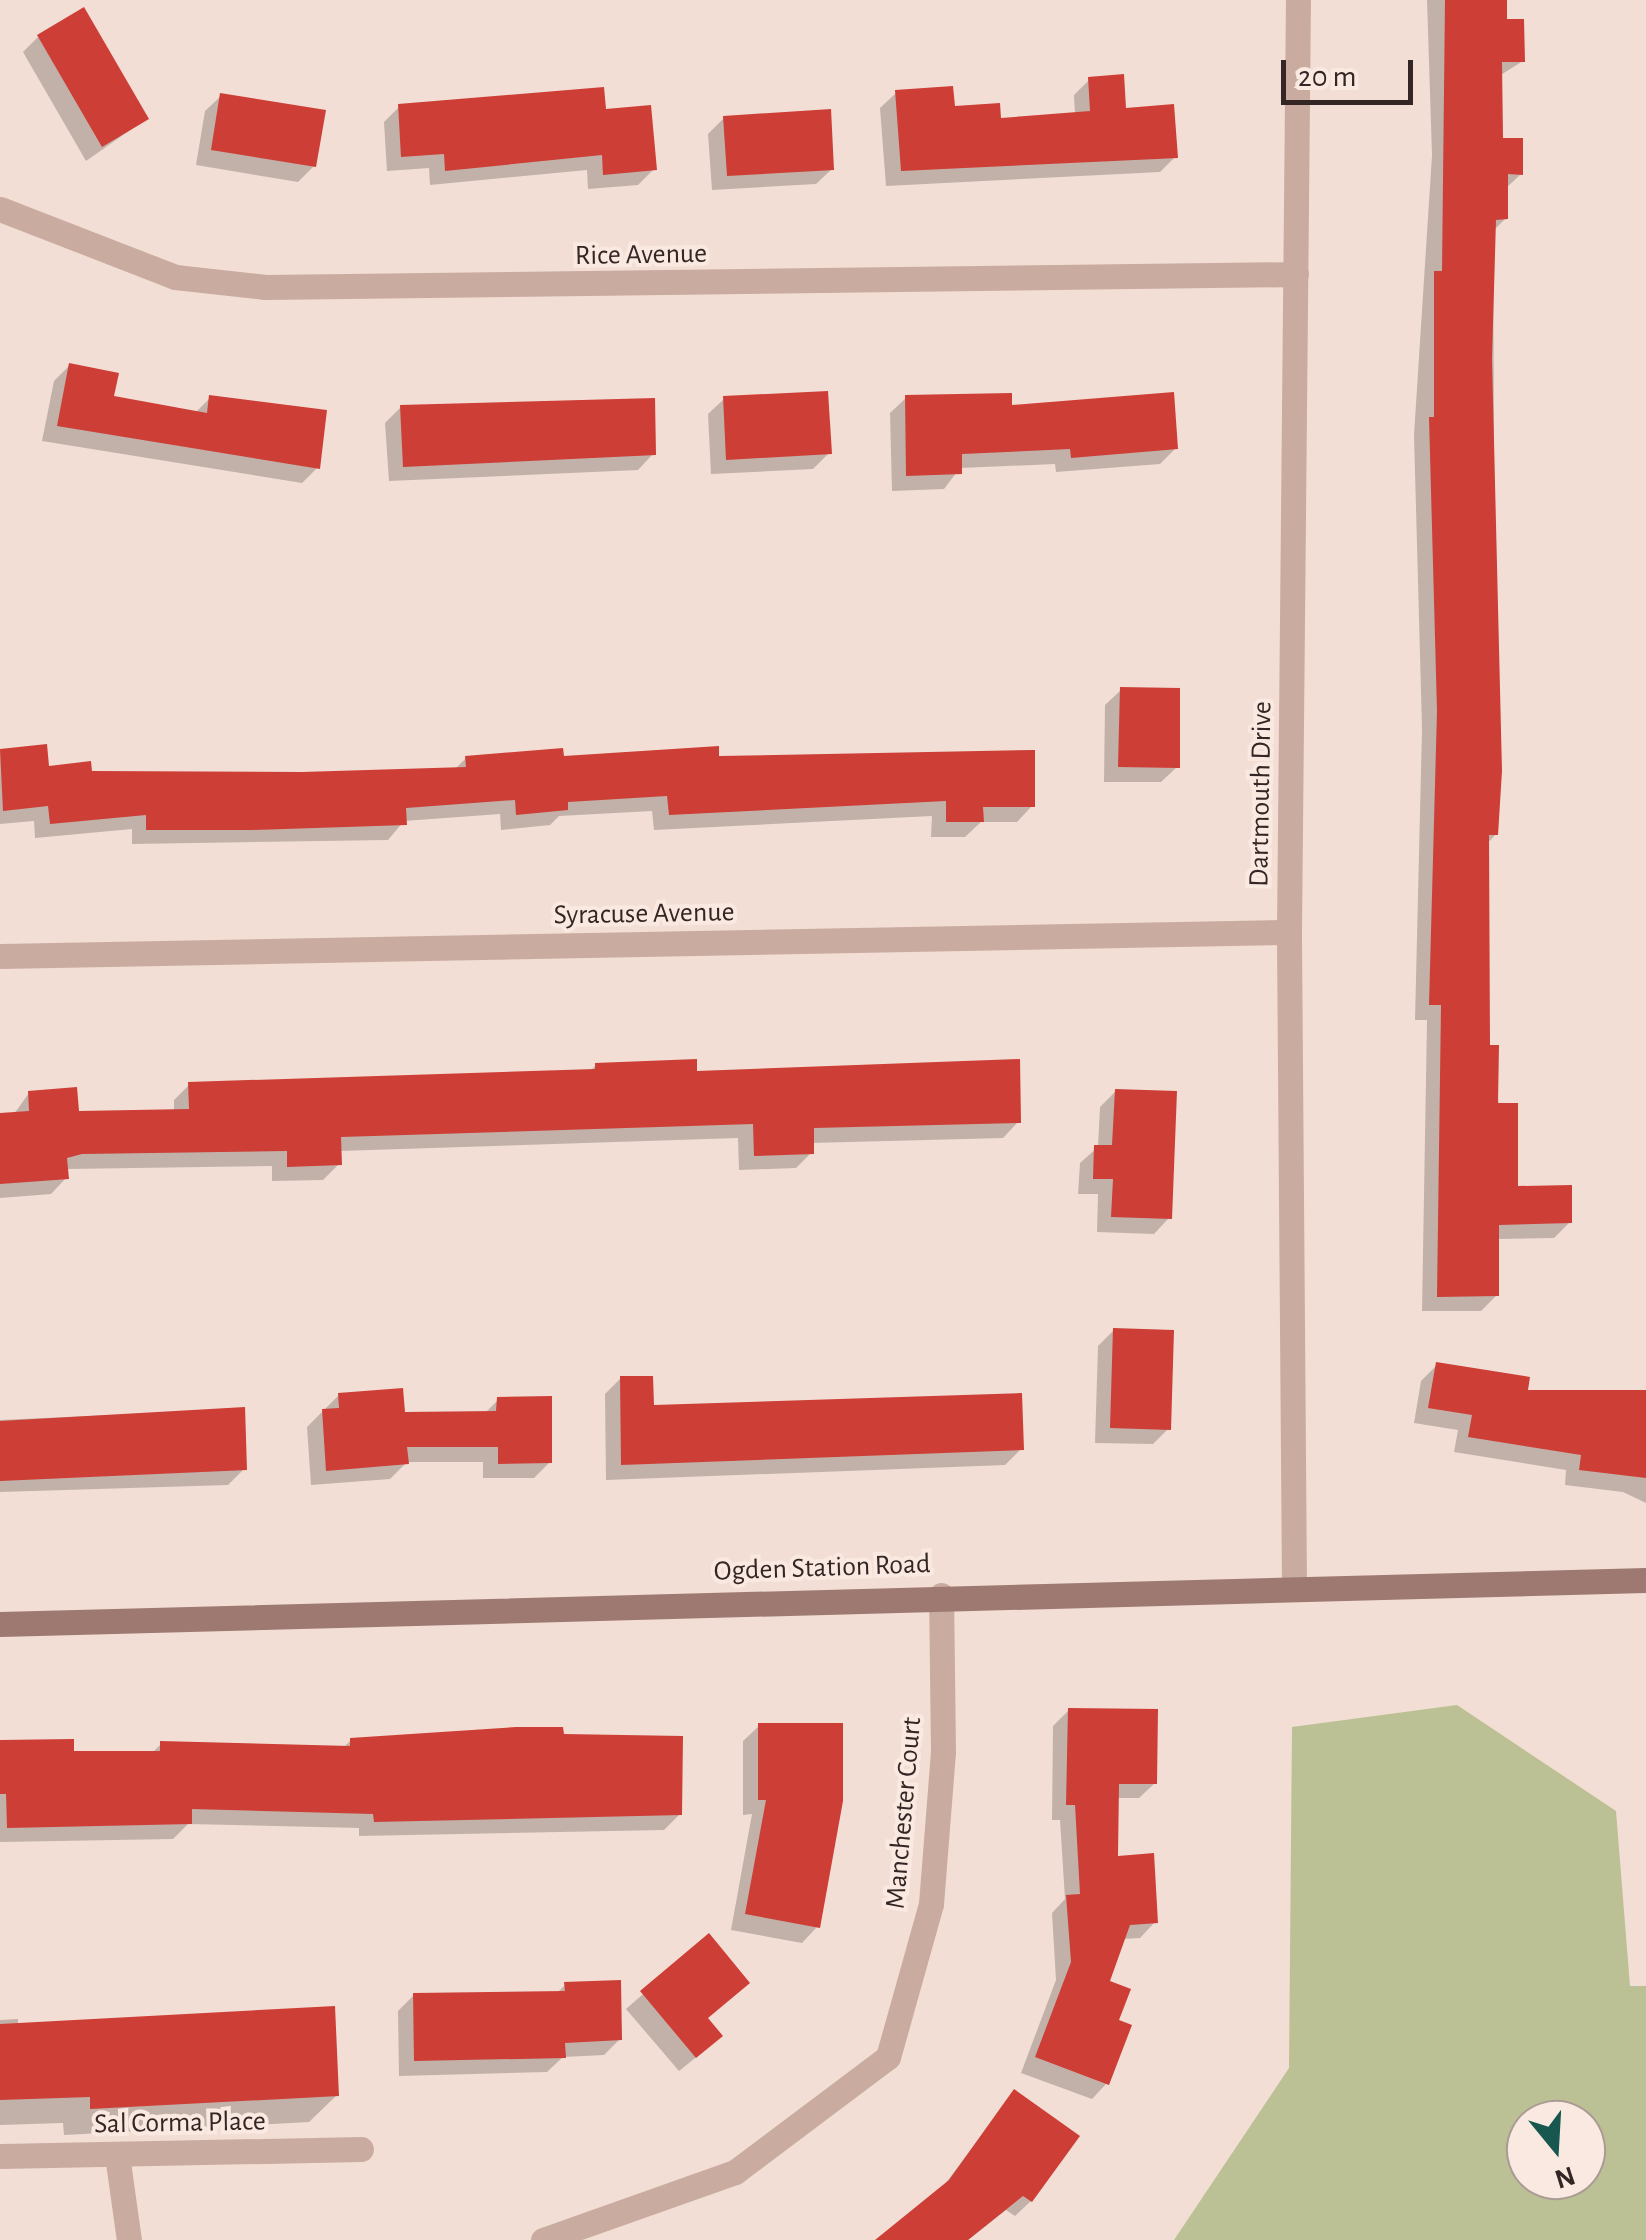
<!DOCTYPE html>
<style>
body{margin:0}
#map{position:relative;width:1646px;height:2240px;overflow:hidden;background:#f2ded4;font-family:"Alegreya Sans",sans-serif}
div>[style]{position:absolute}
.green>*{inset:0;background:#bbc194}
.shadow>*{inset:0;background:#0003}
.building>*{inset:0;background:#cd3e37}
.street>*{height:25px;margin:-12.5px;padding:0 12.5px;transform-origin:12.5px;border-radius:12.5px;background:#caaba0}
.secondary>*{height:25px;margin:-12.5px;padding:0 12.5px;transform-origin:12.5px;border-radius:12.5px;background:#9d7972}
span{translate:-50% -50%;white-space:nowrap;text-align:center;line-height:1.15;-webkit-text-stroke:8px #fae9e1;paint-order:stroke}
.street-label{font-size:28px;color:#332624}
.north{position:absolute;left:1506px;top:2100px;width:100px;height:100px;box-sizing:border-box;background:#fae9e1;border:2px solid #aa9b95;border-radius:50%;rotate:162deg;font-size:28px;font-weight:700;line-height:40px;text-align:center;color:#332624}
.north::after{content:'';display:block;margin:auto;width:35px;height:45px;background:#18574f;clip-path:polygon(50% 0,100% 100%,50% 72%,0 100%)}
.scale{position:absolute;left:1281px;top:60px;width:132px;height:45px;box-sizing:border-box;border:5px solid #332624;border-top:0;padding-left:12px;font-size:30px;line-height:35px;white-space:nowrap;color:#332624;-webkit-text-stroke:8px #fae9e1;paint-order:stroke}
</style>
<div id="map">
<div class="green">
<i style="clip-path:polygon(evenodd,1457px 1705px,1616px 1811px,1630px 1986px,1646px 1986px,1646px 2240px,1174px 2240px,1289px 2068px,1292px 1727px,1457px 1705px,1526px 2120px,1586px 2120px,1586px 2180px,1526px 2180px,1526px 2120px)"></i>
</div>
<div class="shadow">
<i style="clip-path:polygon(1427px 0,1504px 0,1505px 22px,1523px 61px,1499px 76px,1500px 140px,1521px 174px,1505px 189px,1506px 218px,1493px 231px,1496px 834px,1487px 844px,1488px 1047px,1515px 1188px,1570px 1222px,1554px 1238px,1496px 1239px,1497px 1295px,1481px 1311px,1422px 1311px,1427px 1020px,1415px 1020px,1422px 729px,1414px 435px,1432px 155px)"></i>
<i style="clip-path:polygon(38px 37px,146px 119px,86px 161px,23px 52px)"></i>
<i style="clip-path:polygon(1089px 80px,1175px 157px,1160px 172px,886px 186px,880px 108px,896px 93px,999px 120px,1075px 115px,1074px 95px)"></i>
<i style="clip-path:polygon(221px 96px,314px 166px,298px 182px,196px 165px,205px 111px)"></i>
<i style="clip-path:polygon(399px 107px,603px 112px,654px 169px,638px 185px,588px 189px,587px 170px,430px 185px,429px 168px,387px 171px,384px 122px)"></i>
<i style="clip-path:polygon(724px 118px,832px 169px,816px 184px,712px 190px,708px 134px)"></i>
<i style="clip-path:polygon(70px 365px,112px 398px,194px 414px,210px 398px,317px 468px,302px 483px,42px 441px,54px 381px)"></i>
<i style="clip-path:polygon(906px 398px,1010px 407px,1176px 448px,1160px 464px,1056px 472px,1055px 464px,960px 468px,944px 489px,892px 491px,890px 413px)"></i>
<i style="clip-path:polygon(724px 399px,829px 453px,813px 469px,711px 474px,708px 414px)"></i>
<i style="clip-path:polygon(401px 407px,653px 454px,638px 470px,389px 481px,385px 423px)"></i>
<i style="clip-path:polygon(1121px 690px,1177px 767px,1161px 782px,1104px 782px,1105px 705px)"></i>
<i style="clip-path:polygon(44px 747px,47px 768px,89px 773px,302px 775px,454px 770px,466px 758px,717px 759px,1032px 806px,1017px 822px,981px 822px,965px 837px,931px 837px,932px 816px,654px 830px,652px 811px,559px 816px,550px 825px,501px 830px,500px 814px,404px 821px,388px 840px,132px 844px,132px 829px,35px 838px,34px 821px,0 824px,0 751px)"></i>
<i style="clip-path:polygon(596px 1065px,1018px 1122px,1003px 1138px,811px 1143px,811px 1153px,796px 1168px,739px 1170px,738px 1138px,339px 1151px,339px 1164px,323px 1180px,272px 1181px,272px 1166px,66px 1169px,66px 1178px,51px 1194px,0 1198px,0 1115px,14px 1114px,29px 1093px,77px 1113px,174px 1111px,174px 1100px,189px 1085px,589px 1072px)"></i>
<i style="clip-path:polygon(1116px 1091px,1169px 1218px,1154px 1234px,1097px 1232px,1098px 1194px,1078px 1194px,1080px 1163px,1098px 1147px,1100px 1107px)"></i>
<i style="clip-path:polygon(1114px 1330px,1168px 1429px,1153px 1444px,1095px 1443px,1098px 1346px)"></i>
<i style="clip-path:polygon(1437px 1365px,1525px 1393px,1646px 1393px,1646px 1503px,1623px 1492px,1565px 1485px,1566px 1470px,1454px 1452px,1458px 1430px,1414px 1423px,1421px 1381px)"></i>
<i style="clip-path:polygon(621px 1378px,651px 1408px,1021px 1449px,1005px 1465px,606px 1480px,605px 1394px)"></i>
<i style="clip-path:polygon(339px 1395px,402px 1415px,484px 1414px,498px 1400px,550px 1462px,534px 1478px,483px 1478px,483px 1462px,407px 1462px,390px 1479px,311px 1485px,307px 1427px)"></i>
<i style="clip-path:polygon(243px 1409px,244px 1469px,228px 1485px,0 1492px,0 1420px)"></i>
<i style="clip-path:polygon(1069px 1710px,1155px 1783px,1139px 1798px,1116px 1798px,1115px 1858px,1155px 1922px,1140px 1938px,1122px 1939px,1107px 1983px,1116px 2021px,1107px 2083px,1092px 2099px,1021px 2073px,1056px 1980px,1052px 1913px,1065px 1899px,1060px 1820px,1052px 1820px,1053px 1726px)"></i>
<i style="clip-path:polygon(759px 1726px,817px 1927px,802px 1943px,731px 1930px,752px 1814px,743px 1815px,743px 1741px)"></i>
<i style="clip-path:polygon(561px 1737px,680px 1814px,664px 1830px,359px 1836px,359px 1828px,188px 1824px,173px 1839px,0 1842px,0 1743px,71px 1753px,151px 1754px,161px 1744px,343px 1748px,351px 1740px)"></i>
<i style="clip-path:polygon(708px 1937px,704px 2051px,679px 2071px,626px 2009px)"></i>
<i style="clip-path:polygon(566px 1984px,620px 2039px,604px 2055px,563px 2057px,547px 2072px,399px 2076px,398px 2011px,414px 1995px,556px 1994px)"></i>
<i style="clip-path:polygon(18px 2019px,18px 2025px,337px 2095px,309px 2122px,64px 2135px,63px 2123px,0 2125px,0 2020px)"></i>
<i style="clip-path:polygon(1014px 2092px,1031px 2201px,1015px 2216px,1006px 2210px,968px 2240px,879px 2240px,939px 2192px)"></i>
</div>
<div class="building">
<i style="clip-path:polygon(1445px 0,1507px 0,1507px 19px,1524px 19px,1525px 62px,1502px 62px,1503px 138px,1523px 138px,1523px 175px,1508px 174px,1508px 219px,1496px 220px,1492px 359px,1502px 771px,1498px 835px,1489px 835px,1490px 1045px,1499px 1045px,1498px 1103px,1518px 1103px,1518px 1186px,1572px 1185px,1572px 1223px,1499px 1225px,1499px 1296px,1437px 1297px,1441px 1005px,1429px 1005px,1437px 711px,1429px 417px,1434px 417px,1434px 271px,1442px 271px)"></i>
<i style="clip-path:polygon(84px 7px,149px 119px,102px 147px,37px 35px)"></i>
<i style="clip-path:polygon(1124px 74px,1126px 108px,1174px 104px,1178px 158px,901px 171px,895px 90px,953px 86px,955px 106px,1000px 103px,1001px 118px,1090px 111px,1088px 77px)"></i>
<i style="clip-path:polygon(604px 87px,606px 109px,651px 105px,657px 170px,603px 175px,602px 155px,445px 171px,444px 154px,401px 157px,398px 104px)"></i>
<i style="clip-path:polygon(220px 93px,326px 110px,316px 167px,211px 150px)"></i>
<i style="clip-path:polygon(831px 109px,834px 170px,727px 176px,723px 116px)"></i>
<i style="clip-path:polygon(69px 363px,119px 373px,114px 396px,207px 413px,209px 395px,327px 410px,320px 469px,57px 426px)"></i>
<i style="clip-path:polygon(828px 391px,832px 454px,726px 460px,723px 396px)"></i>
<i style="clip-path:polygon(1174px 392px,1178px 449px,1071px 458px,1070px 449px,962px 454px,962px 474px,906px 476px,905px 395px,1012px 393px,1012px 405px)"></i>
<i style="clip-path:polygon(655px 398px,656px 455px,403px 467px,400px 405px)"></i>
<i style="clip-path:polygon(1120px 687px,1180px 688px,1180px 768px,1118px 767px)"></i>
<i style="clip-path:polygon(47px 744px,49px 766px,91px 761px,92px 771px,302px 772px,466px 767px,465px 756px,563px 748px,564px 756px,719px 746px,719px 756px,1035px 750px,1035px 807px,983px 807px,984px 822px,946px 822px,946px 801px,669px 815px,667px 796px,568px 802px,568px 810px,516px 815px,515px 800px,406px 808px,407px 825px,251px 830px,146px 830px,146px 815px,50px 824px,48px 806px,3px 811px,0 749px)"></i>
<i style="clip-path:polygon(697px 1059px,697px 1071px,1020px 1059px,1021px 1123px,814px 1128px,814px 1154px,754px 1156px,753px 1124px,341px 1137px,342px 1165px,287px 1167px,287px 1151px,82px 1154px,67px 1158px,69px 1179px,0 1184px,0 1113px,29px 1111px,28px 1091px,77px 1087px,79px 1111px,189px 1109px,188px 1082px,595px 1069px,595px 1063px)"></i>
<i style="clip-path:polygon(1115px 1089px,1177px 1091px,1172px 1219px,1111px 1217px,1113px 1179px,1093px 1179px,1094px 1145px,1112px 1145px)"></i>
<i style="clip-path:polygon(1113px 1328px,1174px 1330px,1171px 1430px,1110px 1428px)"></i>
<i style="clip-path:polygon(1436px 1362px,1530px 1377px,1528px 1390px,1646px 1390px,1646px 1478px,1579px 1470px,1581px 1455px,1468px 1437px,1472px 1415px,1428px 1408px)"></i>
<i style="clip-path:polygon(620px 1376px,653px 1376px,654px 1405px,1022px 1393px,1024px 1450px,621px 1465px)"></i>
<i style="clip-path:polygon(403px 1388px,405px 1412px,496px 1411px,497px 1397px,552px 1396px,552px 1463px,498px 1464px,498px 1447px,407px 1447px,409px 1464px,326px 1471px,322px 1409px,339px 1408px,338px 1393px)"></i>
<i style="clip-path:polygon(245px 1407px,247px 1470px,0 1481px,0 1421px)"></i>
<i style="clip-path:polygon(1068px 1708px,1158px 1709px,1157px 1784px,1119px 1784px,1118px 1856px,1154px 1853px,1158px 1923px,1130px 1925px,1110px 1981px,1131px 1989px,1119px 2020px,1132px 2025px,1109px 2085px,1035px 2057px,1071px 1962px,1066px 1895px,1080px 1894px,1075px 1805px,1066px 1805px)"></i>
<i style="clip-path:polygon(758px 1723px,843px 1723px,843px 1801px,820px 1928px,745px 1914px,766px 1800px,758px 1800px)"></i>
<i style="clip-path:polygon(516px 1727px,563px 1727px,564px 1734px,683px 1736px,682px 1815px,374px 1822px,373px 1814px,192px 1809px,192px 1824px,7px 1828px,6px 1794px,0 1794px,0 1740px,74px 1739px,74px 1751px,160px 1751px,160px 1741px,350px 1746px,350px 1738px)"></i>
<i style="clip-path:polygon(709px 1933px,750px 1983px,708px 2018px,723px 2036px,696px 2058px,640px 1991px)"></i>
<i style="clip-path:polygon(621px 1980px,622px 2040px,565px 2043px,566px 2058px,414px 2061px,413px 1993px,565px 1991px,564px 1982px)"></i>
<i style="clip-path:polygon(335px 2006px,339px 2096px,90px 2109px,90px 2097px,0 2100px,0 2024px)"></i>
<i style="clip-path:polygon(1014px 2089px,1080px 2136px,1032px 2202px,1023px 2196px,968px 2240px,875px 2240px,949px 2180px)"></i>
</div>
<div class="street">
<i style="left:0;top:209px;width:188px;rotate:21.2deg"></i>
<i style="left:175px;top:277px;width:91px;rotate:6.3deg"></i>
<i style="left:265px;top:287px;width:1031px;rotate:-0.72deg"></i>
<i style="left:0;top:956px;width:1289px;rotate:-1.07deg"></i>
<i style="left:1294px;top:1588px;width:656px;rotate:-90.44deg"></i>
<i style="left:1289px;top:932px;width:932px;rotate:-89.45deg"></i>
<i style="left:117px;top:2155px;width:86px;rotate:82deg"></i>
<i style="left:0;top:2156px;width:361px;rotate:-1.1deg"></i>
<i style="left:543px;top:2240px;width:204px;rotate:-19.5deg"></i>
<i style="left:735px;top:2172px;width:191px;rotate:-36.9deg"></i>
<i style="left:888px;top:2057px;width:159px;rotate:-74.3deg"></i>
<i style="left:931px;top:1904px;width:152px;rotate:-85.5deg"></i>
<i style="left:943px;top:1752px;width:157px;rotate:-90.7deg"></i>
</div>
<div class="secondary">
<i style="left:0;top:1624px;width:1647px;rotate:-1.53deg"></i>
</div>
<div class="street-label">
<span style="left:641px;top:255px;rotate:-1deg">Rice Avenue</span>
<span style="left:1261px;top:794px;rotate:-89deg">Dartmouth Drive</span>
<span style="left:644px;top:914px;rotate:-1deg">Syracuse Avenue</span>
<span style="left:822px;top:1568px;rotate:-2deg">Ogden Station Road</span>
<span style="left:904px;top:1813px;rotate:-85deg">Manchester Court</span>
<span style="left:180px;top:2123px;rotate:-1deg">Sal Corma Place</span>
</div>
<div class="north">N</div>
<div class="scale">20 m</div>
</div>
